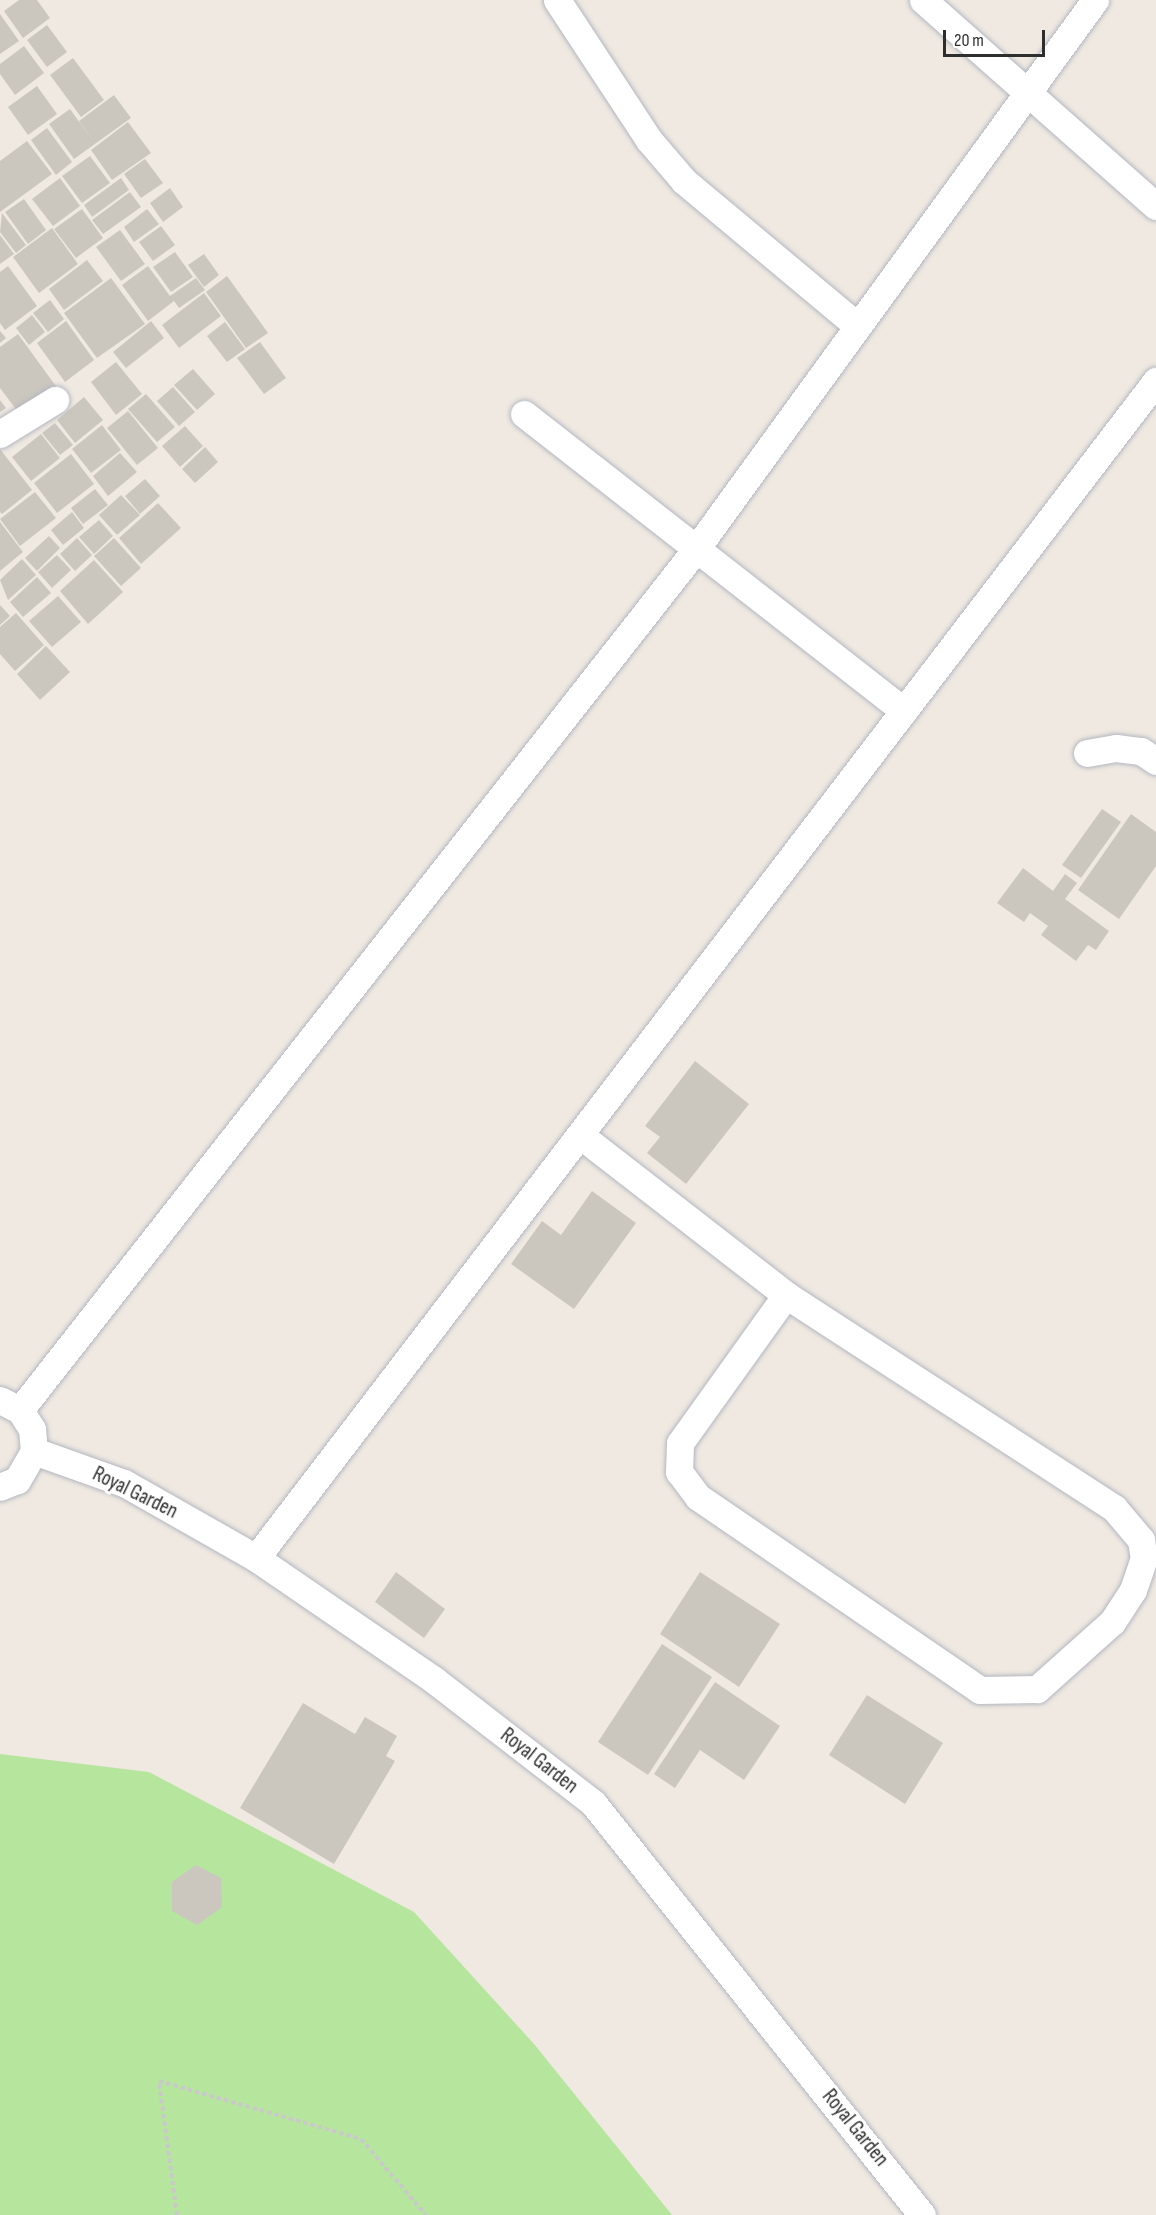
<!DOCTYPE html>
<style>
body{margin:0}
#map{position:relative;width:1156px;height:2215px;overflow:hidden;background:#efe9e1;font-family:"Sofia Sans Condensed",sans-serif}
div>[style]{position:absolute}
.green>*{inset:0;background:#b6e59e}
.building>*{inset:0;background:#cbc7bf}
.path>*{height:4px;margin-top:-2px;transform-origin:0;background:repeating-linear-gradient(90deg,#c9c9c9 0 4.5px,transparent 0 7.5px)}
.roads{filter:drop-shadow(0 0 2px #b4b7c1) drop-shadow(0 0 2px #b4b7c1)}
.street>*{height:27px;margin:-13.5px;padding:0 13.5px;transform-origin:13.5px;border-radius:13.5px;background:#fff}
span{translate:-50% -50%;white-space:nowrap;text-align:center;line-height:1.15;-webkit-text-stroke:6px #fff;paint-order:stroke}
.street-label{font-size:21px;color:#2e2e2e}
.scale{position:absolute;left:943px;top:30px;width:102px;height:27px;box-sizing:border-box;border:3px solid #2e2e2e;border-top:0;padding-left:8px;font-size:18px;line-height:21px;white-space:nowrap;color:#2e2e2e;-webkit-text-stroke:4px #fff;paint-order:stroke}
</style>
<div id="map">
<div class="green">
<i style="clip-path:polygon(0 1754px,149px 1772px,414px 1912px,534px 2044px,672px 2215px,0 2215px)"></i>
</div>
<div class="building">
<i style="clip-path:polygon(19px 0,37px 0,50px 18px,23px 38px,4px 11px)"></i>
<i style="clip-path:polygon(0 14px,19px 41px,0 54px)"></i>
<i style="clip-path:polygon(47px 25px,67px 52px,47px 67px,27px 40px)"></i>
<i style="clip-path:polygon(24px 46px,44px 73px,15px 95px,0 74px,0 64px)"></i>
<i style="clip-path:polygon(73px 58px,104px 100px,81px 117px,50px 75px)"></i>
<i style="clip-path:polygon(37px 86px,57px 114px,28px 135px,8px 107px)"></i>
<i style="clip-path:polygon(114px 95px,131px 118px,74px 159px,49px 124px,70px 109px,93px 141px,79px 121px)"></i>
<i style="clip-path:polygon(128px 122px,151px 153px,112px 180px,91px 150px)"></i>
<i style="clip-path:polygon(47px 128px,72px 162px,56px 175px,31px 140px)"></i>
<i style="clip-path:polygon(27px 141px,52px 174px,0 212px,0 161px)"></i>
<i style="clip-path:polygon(90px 156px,110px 183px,82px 203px,62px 176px)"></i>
<i style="clip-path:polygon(145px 159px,163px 183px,141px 198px,124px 174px)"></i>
<i style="clip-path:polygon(60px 178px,80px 206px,53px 226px,32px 199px)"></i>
<i style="clip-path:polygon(121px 178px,129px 190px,92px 217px,84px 205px)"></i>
<i style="clip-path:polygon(170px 188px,183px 207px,163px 222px,150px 203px)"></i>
<i style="clip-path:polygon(130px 192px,141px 207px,103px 234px,92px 220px)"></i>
<i style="clip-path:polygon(24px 199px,46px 230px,28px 244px,5px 212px)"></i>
<i style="clip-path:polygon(82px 209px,103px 238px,76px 258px,54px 229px)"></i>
<i style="clip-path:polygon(147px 209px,159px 224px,134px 242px,124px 227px)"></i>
<i style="clip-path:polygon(2px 213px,26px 245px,16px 253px,0 232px)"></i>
<i style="clip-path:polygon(161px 226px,175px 245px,153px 261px,139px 242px)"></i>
<i style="clip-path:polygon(52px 228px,78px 264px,39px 293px,13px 257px)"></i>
<i style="clip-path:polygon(120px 230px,145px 264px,121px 281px,96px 247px)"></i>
<i style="clip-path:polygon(0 235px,14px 254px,0 264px)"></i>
<i style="clip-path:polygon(175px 252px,193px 277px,171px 292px,153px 267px)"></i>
<i style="clip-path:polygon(204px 254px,219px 275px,204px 287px,188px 265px)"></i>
<i style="clip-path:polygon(87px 260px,103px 281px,64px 310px,49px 289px)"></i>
<i style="clip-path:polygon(8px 266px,37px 306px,5px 330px,0 323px,0 272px)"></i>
<i style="clip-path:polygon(148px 266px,170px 296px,196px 278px,205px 290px,179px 308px,174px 301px,148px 321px,122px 285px)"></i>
<i style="clip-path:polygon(227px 276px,268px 333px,246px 348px,206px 292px)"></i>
<i style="clip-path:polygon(111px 278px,145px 324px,97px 358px,64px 313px)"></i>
<i style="clip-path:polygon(204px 293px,221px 316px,179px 348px,162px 325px)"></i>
<i style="clip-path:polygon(50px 300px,64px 319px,48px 332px,33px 313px)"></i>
<i style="clip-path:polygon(32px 315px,45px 332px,29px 345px,16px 328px)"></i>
<i style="clip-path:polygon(66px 321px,94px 360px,65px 382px,37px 343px)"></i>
<i style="clip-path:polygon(151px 321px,164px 338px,126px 368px,113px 352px)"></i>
<i style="clip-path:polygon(225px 322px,245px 349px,227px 362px,207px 336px)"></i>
<i style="clip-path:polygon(0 331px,6px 338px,0 343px)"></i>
<i style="clip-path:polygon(18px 334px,58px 389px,21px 416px,0 388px,0 347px)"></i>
<i style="clip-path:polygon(260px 342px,286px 378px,264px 394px,237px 358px)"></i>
<i style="clip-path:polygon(116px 362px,142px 394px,116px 415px,91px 382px)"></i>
<i style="clip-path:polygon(193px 369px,215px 394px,197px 410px,174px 385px)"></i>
<i style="clip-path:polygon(173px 387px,195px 412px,179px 426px,157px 401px)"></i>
<i style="clip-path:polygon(146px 394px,175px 427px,157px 442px,128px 409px)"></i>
<i style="clip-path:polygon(84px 397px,103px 420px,75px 443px,57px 420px)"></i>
<i style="clip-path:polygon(0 400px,6px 408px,0 412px)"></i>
<i style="clip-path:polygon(128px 411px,158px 448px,137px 465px,107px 428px)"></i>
<i style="clip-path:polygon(55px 423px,73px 445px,60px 455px,42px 433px)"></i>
<i style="clip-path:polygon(102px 425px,121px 450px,91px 473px,72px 449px)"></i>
<i style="clip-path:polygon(185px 426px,203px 446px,180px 467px,162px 446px)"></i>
<i style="clip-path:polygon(41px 434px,60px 458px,31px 481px,12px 457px)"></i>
<i style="clip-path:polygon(205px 447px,218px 462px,195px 483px,182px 469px)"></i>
<i style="clip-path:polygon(0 449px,32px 490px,2px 514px,0 512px)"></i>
<i style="clip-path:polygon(120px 453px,137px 472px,108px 496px,93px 476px)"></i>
<i style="clip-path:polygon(71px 454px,94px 484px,57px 513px,34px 483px)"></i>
<i style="clip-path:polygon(145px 479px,160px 496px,140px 514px,125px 496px)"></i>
<i style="clip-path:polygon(95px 489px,108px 505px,83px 524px,71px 508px)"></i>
<i style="clip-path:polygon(35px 492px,56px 518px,20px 546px,0 519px)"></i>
<i style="clip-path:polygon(121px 495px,140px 515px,117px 535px,99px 515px)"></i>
<i style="clip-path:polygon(158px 503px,181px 528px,141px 564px,119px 538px)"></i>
<i style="clip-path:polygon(72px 512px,84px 528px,63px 545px,51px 530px)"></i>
<i style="clip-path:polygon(99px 520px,113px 536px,94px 554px,79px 537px)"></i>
<i style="clip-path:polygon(0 522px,23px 552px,0 571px)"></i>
<i style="clip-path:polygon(49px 536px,60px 548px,37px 571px,25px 558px)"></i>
<i style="clip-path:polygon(77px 538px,92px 555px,75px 571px,60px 554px)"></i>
<i style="clip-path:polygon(114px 538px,141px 568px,121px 586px,94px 556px)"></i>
<i style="clip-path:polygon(57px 555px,71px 570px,52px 588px,38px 572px)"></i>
<i style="clip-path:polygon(22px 559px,36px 575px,8px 600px,0 580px)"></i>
<i style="clip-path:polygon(94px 560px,123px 592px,88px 624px,60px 591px)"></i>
<i style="clip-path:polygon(37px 577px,51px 593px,23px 617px,10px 602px)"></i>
<i style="clip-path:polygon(58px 596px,81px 622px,52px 647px,29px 621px)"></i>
<i style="clip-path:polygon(0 605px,10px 616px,0 625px)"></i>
<i style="clip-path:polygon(16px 613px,44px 645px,15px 671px,0 654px,0 627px)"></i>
<i style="clip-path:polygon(46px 646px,70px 672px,40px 700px,17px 674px)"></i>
<i style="clip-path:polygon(1102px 809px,1121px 822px,1081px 878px,1062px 865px)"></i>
<i style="clip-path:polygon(1131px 814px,1156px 832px,1156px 866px,1119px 919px,1078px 890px)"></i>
<i style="clip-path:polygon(1023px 868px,1053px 891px,1065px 874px,1077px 883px,1065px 899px,1109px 931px,1096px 950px,1088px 945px,1076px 961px,1041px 935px,1048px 926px,1030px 913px,1024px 922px,997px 903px)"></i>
<i style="clip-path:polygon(695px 1061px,749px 1104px,686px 1184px,647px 1153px,660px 1137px,645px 1126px)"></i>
<i style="clip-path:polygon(592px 1191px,636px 1223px,574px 1309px,511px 1264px,542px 1221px,561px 1235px)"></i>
<i style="clip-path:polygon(396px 1572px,445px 1609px,424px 1638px,375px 1602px)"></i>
<i style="clip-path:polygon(700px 1572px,780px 1624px,739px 1687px,660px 1634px)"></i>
<i style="clip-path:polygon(662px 1644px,712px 1677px,648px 1775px,598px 1742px)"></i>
<i style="clip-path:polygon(715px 1682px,780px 1726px,744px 1780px,700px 1750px,675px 1788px,654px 1774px)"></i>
<i style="clip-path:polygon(867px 1695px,943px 1743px,905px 1804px,829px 1755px)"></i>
<i style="clip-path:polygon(303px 1703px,355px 1734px,365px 1717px,397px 1736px,386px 1756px,395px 1761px,334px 1864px,240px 1808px)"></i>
<i style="clip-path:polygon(196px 1865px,221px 1878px,222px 1907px,197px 1925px,172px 1911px,172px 1882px)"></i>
</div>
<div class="path">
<i style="left:177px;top:2215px;width:135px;rotate:-97.7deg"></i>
<i style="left:159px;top:2081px;width:210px;rotate:16deg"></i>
<i style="left:361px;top:2139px;width:100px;rotate:49.5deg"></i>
</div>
<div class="roads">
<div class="street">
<i style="left:557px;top:0;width:168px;rotate:56.7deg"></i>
<i style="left:649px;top:140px;width:54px;rotate:49.5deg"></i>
<i style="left:684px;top:181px;width:223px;rotate:39.9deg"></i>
<i style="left:923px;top:0;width:311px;rotate:41.5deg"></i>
<i style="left:524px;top:414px;width:482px;rotate:38deg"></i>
<i style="left:0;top:434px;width:65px;rotate:-31.7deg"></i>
<i style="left:1087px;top:753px;width:29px;rotate:-10deg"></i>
<i style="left:1116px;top:748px;width:25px;rotate:7deg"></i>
<i style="left:1141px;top:751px;width:18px;rotate:34deg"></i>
<i style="left:580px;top:1135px;width:261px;rotate:37.8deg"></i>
<i style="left:786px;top:1295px;width:391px;rotate:33deg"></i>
<i style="left:1114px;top:1508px;width:42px;rotate:49.8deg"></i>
<i style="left:1141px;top:1540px;width:18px;rotate:81deg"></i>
<i style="left:1144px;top:1558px;width:34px;rotate:109deg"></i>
<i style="left:1133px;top:1590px;width:38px;rotate:123deg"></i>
<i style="left:1112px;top:1622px;width:101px;rotate:138.2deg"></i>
<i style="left:1037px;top:1689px;width:57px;rotate:179deg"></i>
<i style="left:980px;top:1690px;width:342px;rotate:-145.6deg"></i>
<i style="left:698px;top:1497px;width:31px;rotate:-127deg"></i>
<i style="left:679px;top:1472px;width:29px;rotate:-88deg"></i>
<i style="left:680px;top:1443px;width:182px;rotate:-54.4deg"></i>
<i style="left:0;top:1400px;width:22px;rotate:27deg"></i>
<i style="left:20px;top:1410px;width:22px;rotate:58deg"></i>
<i style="left:32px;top:1429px;width:22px;rotate:85deg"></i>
<i style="left:34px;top:1451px;width:34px;rotate:120deg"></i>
<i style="left:17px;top:1480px;width:18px;rotate:158deg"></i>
<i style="left:20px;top:1410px;width:1095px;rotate:-51.86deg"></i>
<i style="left:696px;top:549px;width:679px;rotate:-53.99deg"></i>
<i style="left:34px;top:1451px;width:96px;rotate:19.6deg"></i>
<i style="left:124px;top:1483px;width:152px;rotate:29.6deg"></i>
<i style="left:256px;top:1558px;width:216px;rotate:34.4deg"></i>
<i style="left:434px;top:1680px;width:201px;rotate:37.7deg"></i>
<i style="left:593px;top:1803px;width:527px;rotate:51.39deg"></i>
<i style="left:256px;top:1558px;width:1482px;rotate:-52.6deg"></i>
</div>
</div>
<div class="street-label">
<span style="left:135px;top:1493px;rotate:26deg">Royal Garden</span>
<span style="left:539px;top:1761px;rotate:38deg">Royal Garden</span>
<span style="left:855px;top:2128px;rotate:51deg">Royal Garden</span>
</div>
<div class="scale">20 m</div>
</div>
